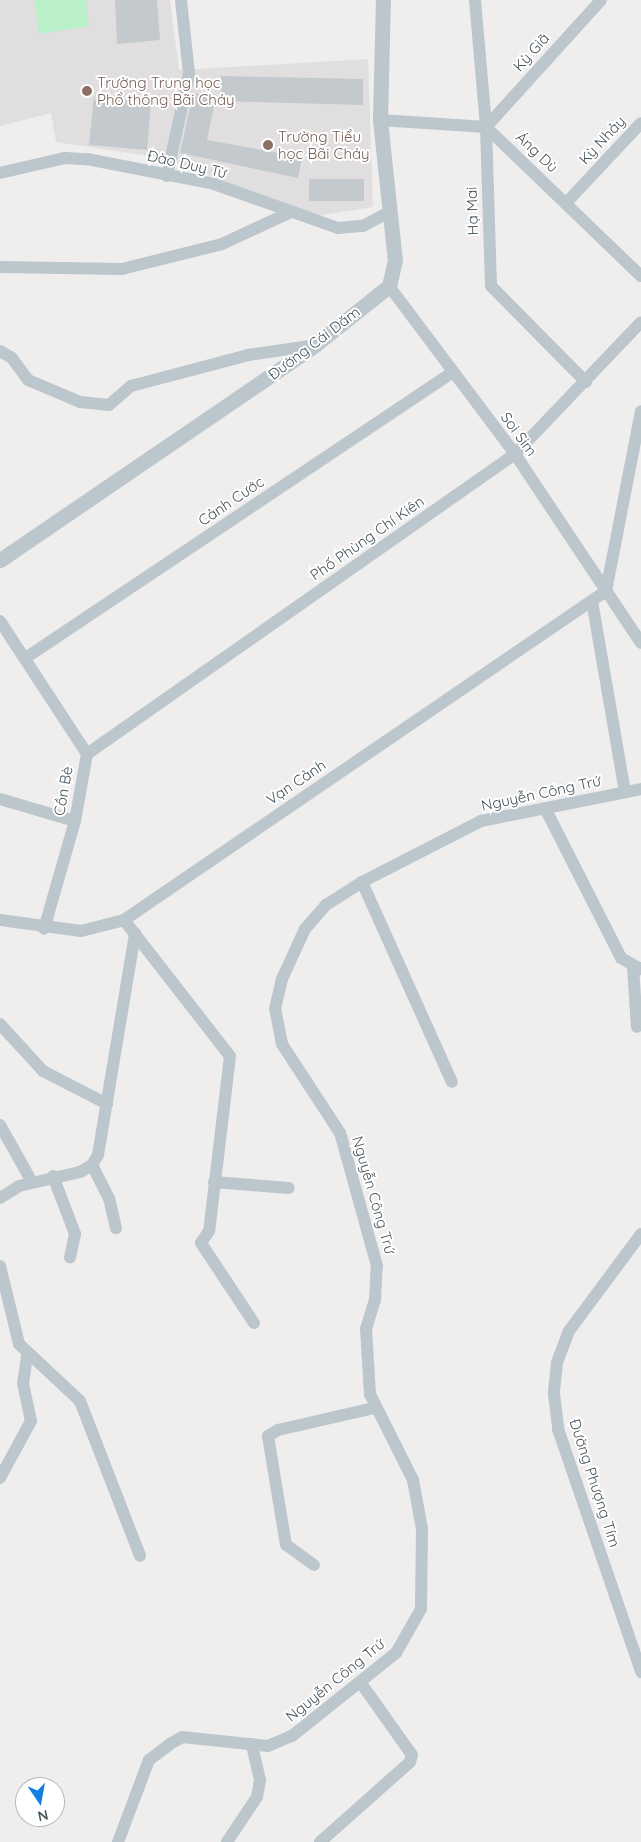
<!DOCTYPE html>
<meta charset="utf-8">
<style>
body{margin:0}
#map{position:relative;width:641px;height:1842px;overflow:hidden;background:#f0eded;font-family:Quicksand,sans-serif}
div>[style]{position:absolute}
.education>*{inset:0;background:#e1dedf}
.green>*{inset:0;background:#baf0ca}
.building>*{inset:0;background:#c4c9cd}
.minor>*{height:12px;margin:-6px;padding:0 6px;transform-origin:6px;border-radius:6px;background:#bbc6cd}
.tertiary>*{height:15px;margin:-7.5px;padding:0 7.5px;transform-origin:7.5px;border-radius:7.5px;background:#bbc6cd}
.dots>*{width:14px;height:14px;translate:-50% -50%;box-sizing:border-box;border:2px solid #fff;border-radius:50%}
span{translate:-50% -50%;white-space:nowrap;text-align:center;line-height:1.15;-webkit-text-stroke:4px #fff;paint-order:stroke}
.street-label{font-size:15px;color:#45535b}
.education-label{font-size:15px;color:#785e54}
.left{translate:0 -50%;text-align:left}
.north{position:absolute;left:15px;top:1777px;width:50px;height:50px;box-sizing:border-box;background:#fff;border:1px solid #b5babd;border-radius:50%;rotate:168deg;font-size:14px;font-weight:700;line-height:20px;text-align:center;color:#45535b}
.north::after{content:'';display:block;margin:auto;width:18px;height:22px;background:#147fe3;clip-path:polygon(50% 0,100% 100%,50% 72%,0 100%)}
</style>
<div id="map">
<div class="education">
<i style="clip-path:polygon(0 0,170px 0,179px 70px,368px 59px,373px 207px,317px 216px,163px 158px,56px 142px,51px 113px,0 126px)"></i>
</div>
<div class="green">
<i style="clip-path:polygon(34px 0,86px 0,89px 26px,39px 34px)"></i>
</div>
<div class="building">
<i style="clip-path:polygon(115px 0,157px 0,160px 40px,117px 44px)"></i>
<i style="clip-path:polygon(221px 76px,363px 79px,363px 105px,221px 101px)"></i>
<i style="clip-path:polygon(193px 93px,216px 97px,207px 140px,302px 157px,298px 178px,180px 153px)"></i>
<i style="clip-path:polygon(94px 97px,151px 102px,147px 150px,89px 145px)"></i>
<i style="clip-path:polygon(309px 179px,364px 179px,364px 201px,309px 201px)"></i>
</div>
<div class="minor">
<i style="left:475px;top:0;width:127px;rotate:85deg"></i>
<i style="left:486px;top:127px;width:159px;rotate:88.2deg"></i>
<i style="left:491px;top:286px;width:135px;rotate:45.3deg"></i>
<i style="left:380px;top:120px;width:106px;rotate:3.8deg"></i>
<i style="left:486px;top:127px;width:215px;rotate:43.9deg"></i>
<i style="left:486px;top:127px;width:171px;rotate:-47.8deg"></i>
<i style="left:0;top:173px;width:67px;rotate:-13deg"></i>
<i style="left:65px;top:158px;width:22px;rotate:3deg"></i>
<i style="left:87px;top:159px;width:126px;rotate:11deg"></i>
<i style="left:211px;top:183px;width:135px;rotate:19.5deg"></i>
<i style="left:338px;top:228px;width:25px;rotate:-5deg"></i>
<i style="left:363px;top:226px;width:30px;rotate:-28deg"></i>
<i style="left:167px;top:176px;width:105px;rotate:-77.9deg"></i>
<i style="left:189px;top:73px;width:73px;rotate:-96.3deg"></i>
<i style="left:567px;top:202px;width:108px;rotate:-46.9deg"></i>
<i style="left:0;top:267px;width:122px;rotate:0.9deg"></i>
<i style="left:122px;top:269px;width:103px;rotate:-14deg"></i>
<i style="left:222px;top:244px;width:76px;rotate:-24.9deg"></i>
<i style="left:389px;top:286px;width:210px;rotate:53.1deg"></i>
<i style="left:515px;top:454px;width:227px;rotate:56.3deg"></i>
<i style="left:0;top:351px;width:14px;rotate:30deg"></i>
<i style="left:12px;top:358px;width:27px;rotate:54deg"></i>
<i style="left:28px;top:380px;width:56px;rotate:22.9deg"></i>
<i style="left:80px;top:402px;width:29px;rotate:6deg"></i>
<i style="left:109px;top:405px;width:29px;rotate:-41deg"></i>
<i style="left:131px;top:386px;width:121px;rotate:-14.8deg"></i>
<i style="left:248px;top:355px;width:63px;rotate:-8.3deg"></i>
<i style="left:606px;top:591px;width:183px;rotate:-79deg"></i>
<i style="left:592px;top:601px;width:194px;rotate:80.2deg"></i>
<i style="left:0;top:621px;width:159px;rotate:56.8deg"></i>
<i style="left:87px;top:754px;width:68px;rotate:100.2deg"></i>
<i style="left:75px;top:821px;width:112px;rotate:106deg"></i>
<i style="left:27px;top:657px;width:513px;rotate:-33.78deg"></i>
<i style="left:87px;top:754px;width:523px;rotate:-35.03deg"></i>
<i style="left:515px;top:454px;width:182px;rotate:-46.3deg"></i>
<i style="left:0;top:799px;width:78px;rotate:16.3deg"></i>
<i style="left:545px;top:808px;width:168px;rotate:63.1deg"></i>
<i style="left:621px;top:958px;width:23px;rotate:29deg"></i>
<i style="left:362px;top:882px;width:219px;rotate:65.8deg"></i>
<i style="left:0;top:920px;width:82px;rotate:7.7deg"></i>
<i style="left:81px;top:931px;width:44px;rotate:-14.3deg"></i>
<i style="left:124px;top:920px;width:584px;rotate:-34.32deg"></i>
<i style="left:124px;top:920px;width:172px;rotate:52.1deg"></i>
<i style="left:230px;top:1056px;width:176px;rotate:96.8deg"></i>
<i style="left:209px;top:1231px;width:14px;rotate:124deg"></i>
<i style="left:201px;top:1243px;width:96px;rotate:56.5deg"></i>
<i style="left:633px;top:967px;width:60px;rotate:86.2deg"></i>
<i style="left:0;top:1024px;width:64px;rotate:47.5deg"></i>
<i style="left:43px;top:1071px;width:72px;rotate:27.3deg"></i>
<i style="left:0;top:1125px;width:65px;rotate:60.7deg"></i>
<i style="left:92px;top:1165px;width:37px;rotate:63deg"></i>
<i style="left:109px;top:1198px;width:31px;rotate:77deg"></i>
<i style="left:53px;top:1176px;width:62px;rotate:69.2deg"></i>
<i style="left:75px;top:1234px;width:24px;rotate:102deg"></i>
<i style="left:214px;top:1182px;width:75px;rotate:4.6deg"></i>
<i style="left:0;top:1198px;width:22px;rotate:-32deg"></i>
<i style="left:19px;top:1186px;width:63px;rotate:-12.9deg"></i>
<i style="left:80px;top:1172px;width:14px;rotate:-30deg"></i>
<i style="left:92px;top:1165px;width:12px;rotate:-59deg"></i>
<i style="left:98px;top:1155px;width:225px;rotate:-80.5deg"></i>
<i style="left:641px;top:1234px;width:121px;rotate:126.6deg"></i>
<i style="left:569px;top:1331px;width:34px;rotate:111deg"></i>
<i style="left:557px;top:1363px;width:31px;rotate:96deg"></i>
<i style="left:554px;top:1394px;width:35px;rotate:83deg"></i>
<i style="left:558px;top:1429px;width:257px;rotate:71.1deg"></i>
<i style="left:0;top:1266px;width:80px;rotate:76.3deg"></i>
<i style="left:19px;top:1344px;width:83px;rotate:43.1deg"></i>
<i style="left:80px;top:1401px;width:166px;rotate:68.8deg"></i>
<i style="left:0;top:1478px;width:65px;rotate:-61.5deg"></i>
<i style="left:31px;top:1421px;width:38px;rotate:-102deg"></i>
<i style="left:23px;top:1384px;width:28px;rotate:-82deg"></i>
<i style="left:314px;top:1565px;width:34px;rotate:-144deg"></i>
<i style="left:286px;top:1545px;width:110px;rotate:-99.4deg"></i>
<i style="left:268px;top:1436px;width:12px;rotate:-31deg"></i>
<i style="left:278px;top:1430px;width:98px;rotate:-12.9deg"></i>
<i style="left:118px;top:1842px;width:88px;rotate:-69.3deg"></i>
<i style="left:149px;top:1760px;width:26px;rotate:-37deg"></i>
<i style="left:170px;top:1744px;width:14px;rotate:-30deg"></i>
<i style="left:182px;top:1737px;width:86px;rotate:6deg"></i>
<i style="left:268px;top:1746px;width:26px;rotate:-23deg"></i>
<i style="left:292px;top:1736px;width:133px;rotate:-38.6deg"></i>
<i style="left:396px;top:1653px;width:51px;rotate:-60.4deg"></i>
<i style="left:421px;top:1609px;width:80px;rotate:-89.3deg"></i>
<i style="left:422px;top:1529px;width:50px;rotate:-100.4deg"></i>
<i style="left:413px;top:1480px;width:96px;rotate:-116.6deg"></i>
<i style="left:370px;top:1394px;width:65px;rotate:-93.5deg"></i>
<i style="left:366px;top:1329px;width:30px;rotate:-73deg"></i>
<i style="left:375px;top:1300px;width:34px;rotate:-87deg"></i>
<i style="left:377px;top:1266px;width:138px;rotate:-105.5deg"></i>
<i style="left:340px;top:1133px;width:106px;rotate:-123.1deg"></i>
<i style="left:282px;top:1044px;width:36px;rotate:-101deg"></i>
<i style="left:275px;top:1009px;width:31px;rotate:-77deg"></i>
<i style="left:282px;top:979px;width:55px;rotate:-65.3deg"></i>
<i style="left:305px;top:929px;width:32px;rotate:-49deg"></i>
<i style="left:326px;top:905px;width:43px;rotate:-32.6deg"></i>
<i style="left:362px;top:882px;width:134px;rotate:-27.1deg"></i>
<i style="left:481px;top:821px;width:163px;rotate:-11.3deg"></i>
<i style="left:227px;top:1842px;width:54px;rotate:-56.3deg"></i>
<i style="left:257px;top:1797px;width:17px;rotate:-80deg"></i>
<i style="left:260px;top:1780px;width:37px;rotate:-103deg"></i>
<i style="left:320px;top:1842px;width:120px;rotate:-41.6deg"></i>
<i style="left:410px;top:1762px;width:7px;rotate:-74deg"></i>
<i style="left:412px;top:1755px;width:88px;rotate:-125.3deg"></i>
</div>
<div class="tertiary">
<i style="left:0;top:560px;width:381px;rotate:-34.3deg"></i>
<i style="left:315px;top:345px;width:95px;rotate:-38.6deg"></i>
<i style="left:389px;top:286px;width:26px;rotate:-77deg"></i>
<i style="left:395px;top:261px;width:142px;rotate:-96.1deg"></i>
<i style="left:380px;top:120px;width:120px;rotate:-88.6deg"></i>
</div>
<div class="dots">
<i style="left:87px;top:91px;background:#8d6e63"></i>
<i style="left:268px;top:145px;background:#8d6e63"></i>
</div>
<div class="street-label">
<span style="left:531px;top:52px;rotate:-48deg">Kỳ Giã</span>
<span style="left:602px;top:140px;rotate:-47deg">Kỳ Nhảy</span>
<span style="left:537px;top:152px;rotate:43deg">Áng Dù</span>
<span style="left:187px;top:164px;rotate:13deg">Đào Duy Từ</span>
<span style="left:472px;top:211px;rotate:-92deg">Hạ Mai</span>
<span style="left:314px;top:343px;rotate:-37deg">Đường Cái Dăm</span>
<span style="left:519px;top:434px;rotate:54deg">Soi Sim</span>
<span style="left:231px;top:501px;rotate:-34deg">Cảnh Cước</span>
<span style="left:367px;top:538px;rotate:-35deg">Phố Phùng Chí Kiên</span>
<span style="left:296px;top:782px;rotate:-34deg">Vạn Cảnh</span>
<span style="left:63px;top:791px;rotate:-80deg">Cồn Bè</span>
<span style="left:541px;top:793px;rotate:-12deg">Nguyễn Công Trứ</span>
<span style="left:374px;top:1195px;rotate:74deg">Nguyễn Công Trứ</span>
<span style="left:595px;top:1483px;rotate:72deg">Đường Phượng Tím</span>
<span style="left:335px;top:1680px;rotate:-39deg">Nguyễn Công Trứ</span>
</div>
<div class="education-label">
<span class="left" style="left:97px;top:91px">Trường Trung học<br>Phổ thông Bãi Cháy</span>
<span class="left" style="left:278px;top:145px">Trường Tiểu<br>học Bãi Cháy</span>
</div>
<div class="north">N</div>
</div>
